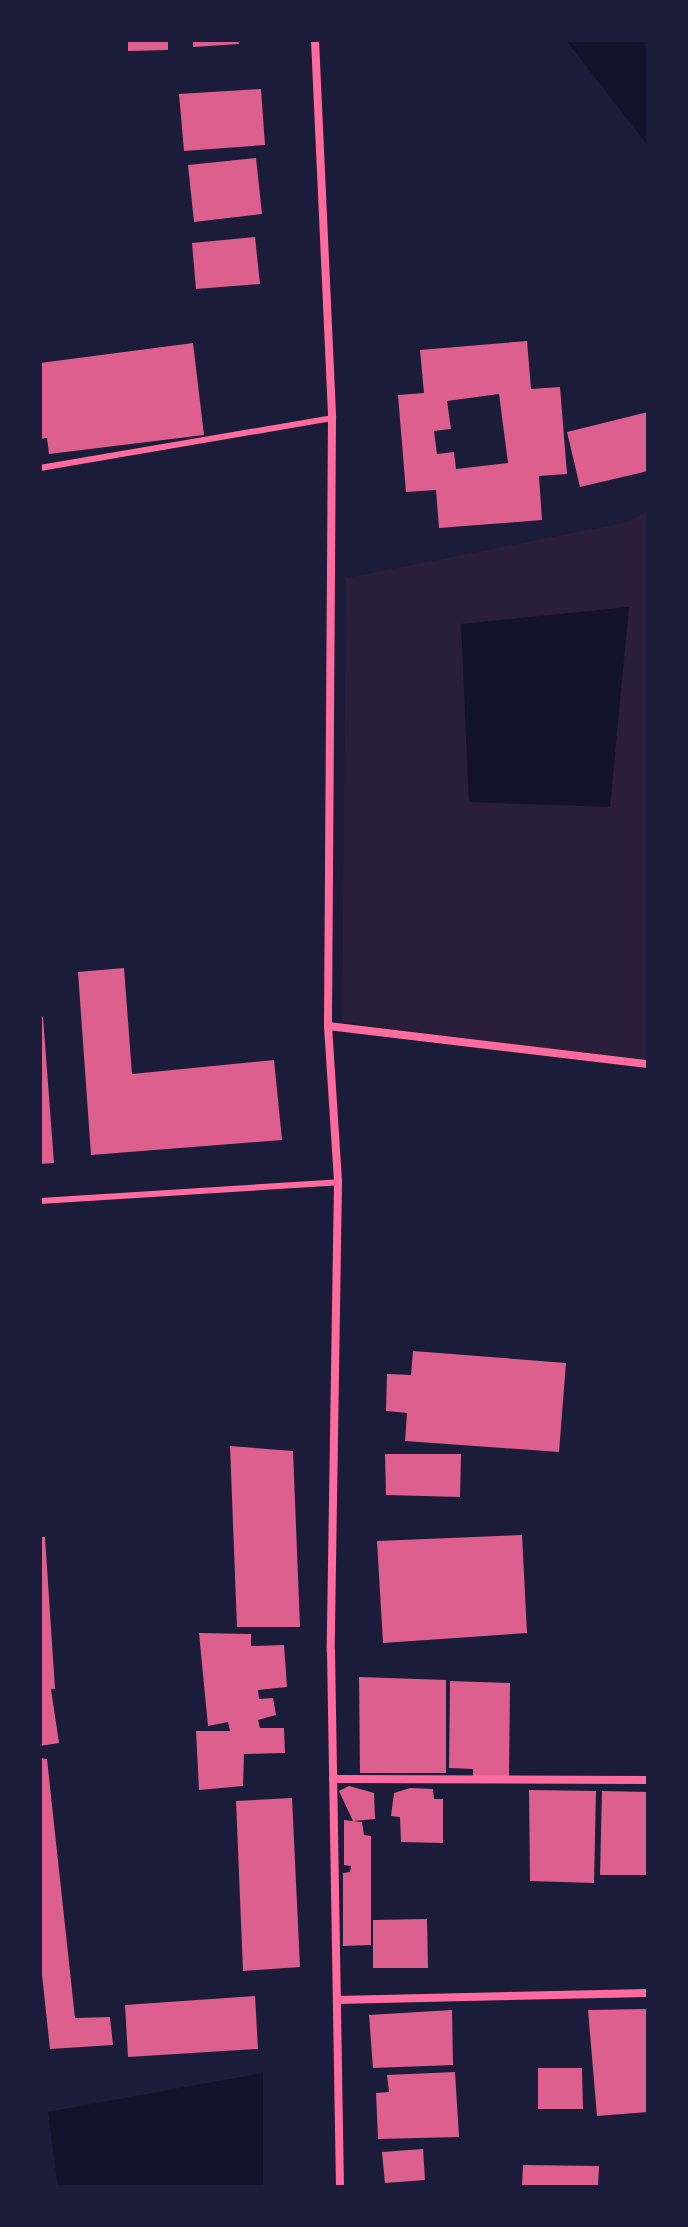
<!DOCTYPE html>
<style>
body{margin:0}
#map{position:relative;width:688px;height:2227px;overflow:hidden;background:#1b1b3a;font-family:"Space Grotesk",sans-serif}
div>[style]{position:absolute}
.green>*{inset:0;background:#2a1e3b}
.water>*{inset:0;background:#12122b}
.building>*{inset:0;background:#dd5f8e}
.service>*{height:6px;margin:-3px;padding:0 3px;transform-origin:3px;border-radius:3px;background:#ff6b9d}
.minor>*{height:8px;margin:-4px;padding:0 4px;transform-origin:4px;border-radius:4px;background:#ff6b9d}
span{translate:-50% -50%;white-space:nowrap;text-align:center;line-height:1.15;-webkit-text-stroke:8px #1b1b3a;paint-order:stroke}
.frame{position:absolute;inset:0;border:42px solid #1b1b3a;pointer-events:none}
</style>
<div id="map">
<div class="green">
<i style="clip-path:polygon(648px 512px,648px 1061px,342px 1022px,346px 578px,623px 523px)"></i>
</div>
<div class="water">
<i style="clip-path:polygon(566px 40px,648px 40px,648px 146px)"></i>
<i style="clip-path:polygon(629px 607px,610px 807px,469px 802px,461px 624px)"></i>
<i style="clip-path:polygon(263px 2073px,263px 2187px,58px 2187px,48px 2112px)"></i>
</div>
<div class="building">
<i style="clip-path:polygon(128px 40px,168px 40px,168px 50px,128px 51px)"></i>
<i style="clip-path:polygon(193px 40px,238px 40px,239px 44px,193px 47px)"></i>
<i style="clip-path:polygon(261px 89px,265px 145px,184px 151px,179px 94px)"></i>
<i style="clip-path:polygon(256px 158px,262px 214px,194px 222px,188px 165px)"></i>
<i style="clip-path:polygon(255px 237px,260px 284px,196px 289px,192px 243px)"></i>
<i style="clip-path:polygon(evenodd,527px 341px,531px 389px,560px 387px,567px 474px,539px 476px,542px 520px,439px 528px,436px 490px,406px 492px,398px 395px,424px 393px,420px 350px,527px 341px,499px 394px,508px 463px,456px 469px,454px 452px,437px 454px,434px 431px,451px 429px,447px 401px,499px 394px)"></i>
<i style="clip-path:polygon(193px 343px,204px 435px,49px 454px,47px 438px,40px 439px,40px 363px)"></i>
<i style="clip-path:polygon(648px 412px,648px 471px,580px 487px,567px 432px)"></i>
<i style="clip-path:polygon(124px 968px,132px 1074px,274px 1060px,282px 1140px,91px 1155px,78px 972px)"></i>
<i style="clip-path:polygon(43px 1017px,54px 1163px,40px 1164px,40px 1018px)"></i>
<i style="clip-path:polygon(413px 1351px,566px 1363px,559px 1452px,405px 1441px,407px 1413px,386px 1411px,387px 1374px,411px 1375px)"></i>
<i style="clip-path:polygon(230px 1446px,293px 1451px,300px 1627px,237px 1627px)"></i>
<i style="clip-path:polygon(385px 1454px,461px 1454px,460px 1497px,386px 1495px)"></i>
<i style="clip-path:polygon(522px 1535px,527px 1633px,383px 1643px,377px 1541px)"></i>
<i style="clip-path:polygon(40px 1537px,45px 1537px,55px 1689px,51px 1689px,59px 1743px,40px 1746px)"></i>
<i style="clip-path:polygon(199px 1633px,251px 1634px,251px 1646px,284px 1645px,287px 1687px,258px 1690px,259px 1699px,273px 1698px,276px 1715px,258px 1720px,260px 1728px,284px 1728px,285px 1753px,244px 1754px,243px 1786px,199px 1790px,196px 1731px,230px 1731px,228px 1722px,208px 1726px)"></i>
<i style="clip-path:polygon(359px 1677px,446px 1680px,446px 1773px,360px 1773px)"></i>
<i style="clip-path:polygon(450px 1681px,510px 1683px,509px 1777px,473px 1777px,473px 1769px,449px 1768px)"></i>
<i style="clip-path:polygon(40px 1758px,47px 1759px,75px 2018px,110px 2017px,113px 2045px,50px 2049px,40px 1956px)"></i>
<i style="clip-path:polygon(349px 1786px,374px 1793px,375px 1819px,353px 1821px,339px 1791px)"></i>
<i style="clip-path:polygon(410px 1788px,433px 1789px,434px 1799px,443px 1799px,443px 1843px,401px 1842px,400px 1817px,391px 1816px,394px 1793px)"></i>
<i style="clip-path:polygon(529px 1790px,596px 1791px,594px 1883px,530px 1881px)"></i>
<i style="clip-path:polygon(602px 1791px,648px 1792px,648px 1875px,600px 1875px)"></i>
<i style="clip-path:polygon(292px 1798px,300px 1967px,243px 1971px,236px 1801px)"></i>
<i style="clip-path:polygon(344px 1820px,362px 1822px,364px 1835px,371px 1836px,371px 1945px,343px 1946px,343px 1873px,350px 1872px,351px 1866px,344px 1865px)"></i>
<i style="clip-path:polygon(427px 1919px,428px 1968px,373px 1968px,373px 1920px)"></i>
<i style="clip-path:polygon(255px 1996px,258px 2049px,128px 2057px,125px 2005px)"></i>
<i style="clip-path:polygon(648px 2009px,648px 2112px,597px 2116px,588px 2010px)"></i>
<i style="clip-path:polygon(452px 2010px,453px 2065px,373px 2068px,369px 2015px)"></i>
<i style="clip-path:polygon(538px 2068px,582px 2068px,583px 2109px,538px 2109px)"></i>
<i style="clip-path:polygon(455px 2072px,459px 2137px,378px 2139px,376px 2093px,389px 2092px,387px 2075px)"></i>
<i style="clip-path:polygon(423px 2149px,425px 2180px,385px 2183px,382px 2152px)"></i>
<i style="clip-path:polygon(523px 2165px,599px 2166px,598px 2187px,522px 2187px)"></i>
</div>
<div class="service">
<i style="left:40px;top:468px;width:296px;rotate:-9.7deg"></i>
<i style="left:40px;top:1201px;width:299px;rotate:-3.6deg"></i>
</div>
<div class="minor">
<i style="left:315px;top:40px;width:378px;rotate:87.4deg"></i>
<i style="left:332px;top:418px;width:608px;rotate:90.38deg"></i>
<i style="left:328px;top:1026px;width:156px;rotate:86.3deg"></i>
<i style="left:338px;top:1182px;width:469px;rotate:90.9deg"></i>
<i style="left:331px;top:1651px;width:536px;rotate:89.04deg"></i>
<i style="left:328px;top:1026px;width:322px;rotate:6.8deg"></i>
<i style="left:333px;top:1779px;width:315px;rotate:0.2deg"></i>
<i style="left:337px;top:2000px;width:311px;rotate:-1.3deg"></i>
</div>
<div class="frame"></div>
</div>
